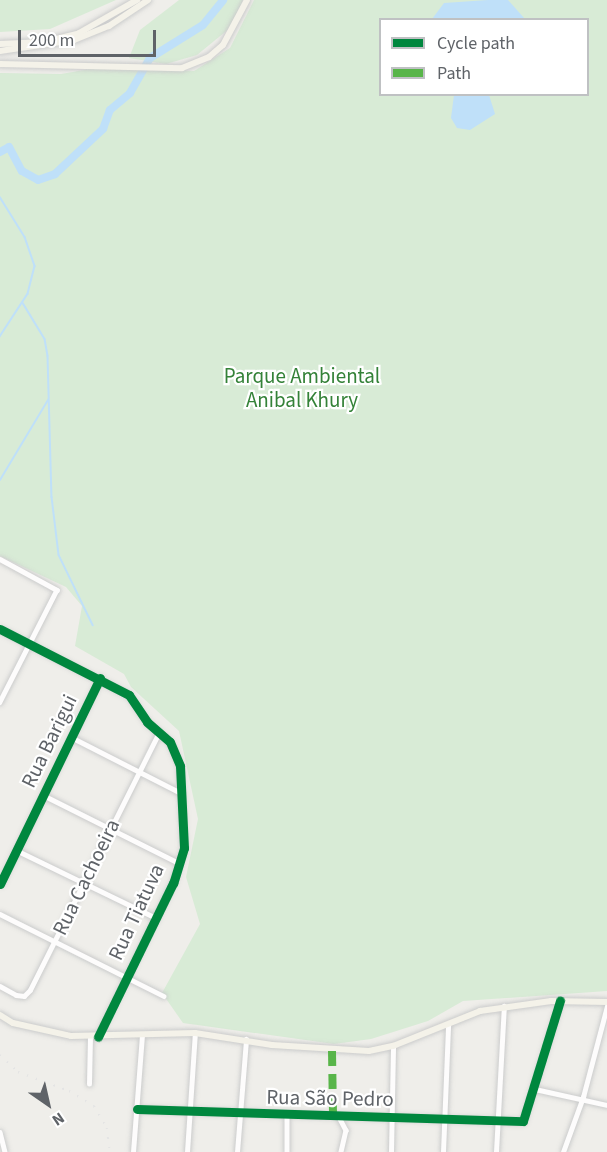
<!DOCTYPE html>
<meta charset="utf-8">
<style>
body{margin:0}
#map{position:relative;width:607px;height:1152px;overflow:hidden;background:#efeeea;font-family:"Source Sans 3",sans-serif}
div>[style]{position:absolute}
.green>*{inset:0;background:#d8ebd6}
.water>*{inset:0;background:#bfe0f9}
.stream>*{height:1.5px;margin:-0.75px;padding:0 0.75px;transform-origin:0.75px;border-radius:0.75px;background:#bfe0f9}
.river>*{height:8px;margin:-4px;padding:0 4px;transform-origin:4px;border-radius:4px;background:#bfe0f9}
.roads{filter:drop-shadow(0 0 2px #cbcccc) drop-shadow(0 0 2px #cbcccc)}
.minor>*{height:4.5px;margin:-2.25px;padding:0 2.25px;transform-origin:2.25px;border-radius:2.25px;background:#fdfcfc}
.major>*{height:6px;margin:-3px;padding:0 3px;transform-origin:3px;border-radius:3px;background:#f4f2e9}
.rail>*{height:1.5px;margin-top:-0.75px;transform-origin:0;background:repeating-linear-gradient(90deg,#e4e4e4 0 1.5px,transparent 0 9.5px)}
.quiet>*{height:8px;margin-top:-4px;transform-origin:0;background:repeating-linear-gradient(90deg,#58b549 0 15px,transparent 0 23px)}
.cycleway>*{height:9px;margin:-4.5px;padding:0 4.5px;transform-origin:4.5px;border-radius:4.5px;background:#00873e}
span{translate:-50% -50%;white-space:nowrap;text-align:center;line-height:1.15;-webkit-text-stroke:4.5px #fff;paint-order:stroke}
.park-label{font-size:21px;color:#348238}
.street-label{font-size:21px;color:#5f6368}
.legend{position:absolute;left:379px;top:18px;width:210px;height:78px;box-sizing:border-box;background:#fff;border:2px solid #bfc1c3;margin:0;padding:8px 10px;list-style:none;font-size:18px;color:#5f6368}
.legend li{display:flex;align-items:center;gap:12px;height:30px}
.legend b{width:30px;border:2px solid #bfc1c3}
.north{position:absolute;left:18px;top:1074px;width:60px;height:60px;-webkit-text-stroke:4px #fff;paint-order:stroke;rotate:146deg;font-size:16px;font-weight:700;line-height:24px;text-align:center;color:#5f6368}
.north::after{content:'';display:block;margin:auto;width:21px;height:27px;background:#5f6368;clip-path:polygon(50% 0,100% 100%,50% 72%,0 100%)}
.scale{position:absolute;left:18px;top:30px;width:138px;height:27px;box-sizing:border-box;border:3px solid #5f6368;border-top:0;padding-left:8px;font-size:18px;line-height:21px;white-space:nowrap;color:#5f6368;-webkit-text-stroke:4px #fff;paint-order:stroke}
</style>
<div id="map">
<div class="green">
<i style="clip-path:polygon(0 0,116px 0,50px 29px,0 32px)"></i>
<i style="clip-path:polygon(179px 0,243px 0,230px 28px,197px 55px,166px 64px,129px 58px,140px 30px)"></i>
<i style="clip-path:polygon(evenodd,254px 0,607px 0,607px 991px,463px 1001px,428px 1021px,371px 1039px,334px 1044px,183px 1023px,162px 993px,200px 924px,186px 877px,198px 819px,179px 731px,131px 687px,124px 674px,75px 646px,82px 606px,66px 587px,0 556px,0 73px,61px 74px,101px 67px,194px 71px,230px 48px,254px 0,380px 20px,588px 20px,588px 94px,380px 94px,380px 20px)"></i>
</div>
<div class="water">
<i style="clip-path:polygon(488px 0,508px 0,525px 19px,432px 19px,444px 3px)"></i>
<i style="clip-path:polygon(454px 95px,489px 95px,495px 114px,470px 130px,457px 128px,451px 118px)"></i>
</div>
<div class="stream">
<i style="left:0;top:197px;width:47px;rotate:58deg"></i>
<i style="left:25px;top:237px;width:31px;rotate:71deg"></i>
<i style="left:35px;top:266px;width:29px;rotate:104deg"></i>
<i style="left:28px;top:294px;width:51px;rotate:123.1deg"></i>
<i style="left:23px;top:303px;width:42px;rotate:58.6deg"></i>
<i style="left:45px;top:339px;width:17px;rotate:80deg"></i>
<i style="left:48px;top:356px;width:141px;rotate:88.4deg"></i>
<i style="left:52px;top:497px;width:58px;rotate:83.1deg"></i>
<i style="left:59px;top:555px;width:78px;rotate:64.1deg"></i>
<i style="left:0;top:480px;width:93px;rotate:-59deg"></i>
</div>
<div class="river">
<i style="left:0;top:152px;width:10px;rotate:-29deg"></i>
<i style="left:9px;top:147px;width:27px;rotate:62deg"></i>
<i style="left:22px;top:171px;width:18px;rotate:29deg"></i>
<i style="left:38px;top:180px;width:18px;rotate:-19deg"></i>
<i style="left:55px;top:174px;width:66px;rotate:-43.2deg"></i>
<i style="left:103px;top:129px;width:20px;rotate:-70deg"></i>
<i style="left:110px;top:110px;width:26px;rotate:-40deg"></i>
<i style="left:130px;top:93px;width:40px;rotate:-60.3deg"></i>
<i style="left:150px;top:58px;width:62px;rotate:-31.9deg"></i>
<i style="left:203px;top:25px;width:32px;rotate:-51deg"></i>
</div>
<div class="roads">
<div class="minor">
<i style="left:0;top:559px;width:65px;rotate:28.5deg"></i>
<i style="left:57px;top:590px;width:126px;rotate:117deg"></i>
<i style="left:0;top:629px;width:145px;rotate:27.1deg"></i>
<i style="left:129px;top:695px;width:32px;rotate:56deg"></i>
<i style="left:147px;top:722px;width:30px;rotate:41deg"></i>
<i style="left:170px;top:742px;width:26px;rotate:67deg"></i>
<i style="left:180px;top:766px;width:82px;rotate:87.2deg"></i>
<i style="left:184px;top:848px;width:37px;rotate:107deg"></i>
<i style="left:173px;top:883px;width:171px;rotate:116deg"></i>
<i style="left:71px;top:737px;width:123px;rotate:27deg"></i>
<i style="left:43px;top:795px;width:152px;rotate:26.6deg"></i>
<i style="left:16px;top:850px;width:156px;rotate:25.9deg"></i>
<i style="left:0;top:884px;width:229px;rotate:-64.1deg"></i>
<i style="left:0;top:914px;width:183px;rotate:26.6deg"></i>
<i style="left:0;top:986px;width:18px;rotate:29deg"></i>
<i style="left:16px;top:995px;width:8px;rotate:7deg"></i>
<i style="left:24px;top:996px;width:8px;rotate:-45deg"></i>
<i style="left:30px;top:990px;width:288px;rotate:-63.4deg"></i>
<i style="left:89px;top:1084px;width:47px;rotate:-88.8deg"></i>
<i style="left:535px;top:1089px;width:74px;rotate:12.5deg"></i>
<i style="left:137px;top:1109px;width:386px;rotate:1.8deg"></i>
<i style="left:523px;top:1121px;width:126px;rotate:-72.9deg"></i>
<i style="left:287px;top:1117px;width:35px;rotate:90deg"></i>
<i style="left:339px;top:1117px;width:15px;rotate:62deg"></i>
<i style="left:346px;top:1130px;width:23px;rotate:103deg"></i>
<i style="left:0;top:1132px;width:21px;rotate:76deg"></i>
<i style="left:133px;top:1152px;width:117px;rotate:-85.6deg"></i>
<i style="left:187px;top:1152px;width:119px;rotate:-86.2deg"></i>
<i style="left:237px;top:1152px;width:113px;rotate:-85.4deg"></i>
<i style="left:391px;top:1152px;width:106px;rotate:-88.9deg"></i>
<i style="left:443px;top:1152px;width:127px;rotate:-87.7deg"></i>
<i style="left:496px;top:1152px;width:146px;rotate:-86.9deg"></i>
<i style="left:563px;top:1152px;width:59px;rotate:-70deg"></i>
<i style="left:583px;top:1097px;width:94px;rotate:-75.2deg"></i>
</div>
<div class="major">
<i style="left:0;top:44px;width:44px;rotate:-2.6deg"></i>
<i style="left:44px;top:42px;width:36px;rotate:-14deg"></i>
<i style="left:79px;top:33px;width:67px;rotate:-29.6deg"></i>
<i style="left:0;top:51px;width:75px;rotate:-8.5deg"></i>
<i style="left:74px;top:40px;width:38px;rotate:-22deg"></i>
<i style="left:109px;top:26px;width:47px;rotate:-33.7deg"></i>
<i style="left:0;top:64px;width:182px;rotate:1.3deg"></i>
<i style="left:182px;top:68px;width:29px;rotate:-22deg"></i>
<i style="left:209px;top:57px;width:18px;rotate:-41deg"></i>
<i style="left:223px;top:45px;width:51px;rotate:-61.9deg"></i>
<i style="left:0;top:1015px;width:15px;rotate:32deg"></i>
<i style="left:13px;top:1023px;width:59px;rotate:12.6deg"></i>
<i style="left:71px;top:1036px;width:124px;rotate:-1.4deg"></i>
<i style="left:195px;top:1033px;width:78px;rotate:8.9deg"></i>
<i style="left:272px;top:1045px;width:97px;rotate:3.5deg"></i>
<i style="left:369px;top:1051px;width:25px;rotate:-12deg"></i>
<i style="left:393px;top:1046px;width:94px;rotate:-21.9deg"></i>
<i style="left:480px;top:1011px;width:72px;rotate:-8deg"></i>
<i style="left:551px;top:1001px;width:56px;rotate:1deg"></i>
</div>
</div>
<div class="rail">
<i style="left:0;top:1055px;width:25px;rotate:43deg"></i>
<i style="left:18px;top:1072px;width:54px;rotate:20.4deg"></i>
<i style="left:69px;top:1091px;width:29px;rotate:31deg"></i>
<i style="left:94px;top:1106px;width:26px;rotate:59deg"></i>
<i style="left:107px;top:1128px;width:24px;rotate:83deg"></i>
</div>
<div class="quiet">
<i style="left:332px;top:1051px;width:66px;rotate:89.1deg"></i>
</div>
<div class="cycleway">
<i style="left:0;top:629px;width:145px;rotate:27.1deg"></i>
<i style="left:129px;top:695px;width:32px;rotate:56deg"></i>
<i style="left:147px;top:722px;width:30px;rotate:41deg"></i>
<i style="left:170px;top:742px;width:26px;rotate:67deg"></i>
<i style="left:180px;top:766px;width:82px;rotate:87.2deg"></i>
<i style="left:184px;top:848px;width:37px;rotate:107deg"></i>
<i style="left:173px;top:883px;width:171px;rotate:116deg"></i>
<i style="left:0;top:884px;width:229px;rotate:-64.1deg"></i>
<i style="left:137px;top:1109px;width:386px;rotate:1.8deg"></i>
<i style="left:523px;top:1121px;width:126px;rotate:-72.9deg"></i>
</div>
<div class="park-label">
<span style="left:302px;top:388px">Parque Ambiental<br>Anibal Khury</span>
</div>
<div class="street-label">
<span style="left:49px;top:741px;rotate:-64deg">Rua Barigui</span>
<span style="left:86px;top:877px;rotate:-64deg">Rua Cachoeira</span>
<span style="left:136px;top:912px;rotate:-65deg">Rua Tiatuva</span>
<span style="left:330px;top:1098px;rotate:1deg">Rua São Pedro</span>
</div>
<ul class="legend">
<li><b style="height:8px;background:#00873e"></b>Cycle path</li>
<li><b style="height:8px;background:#58b549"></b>Path</li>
</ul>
<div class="north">N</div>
<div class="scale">200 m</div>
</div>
